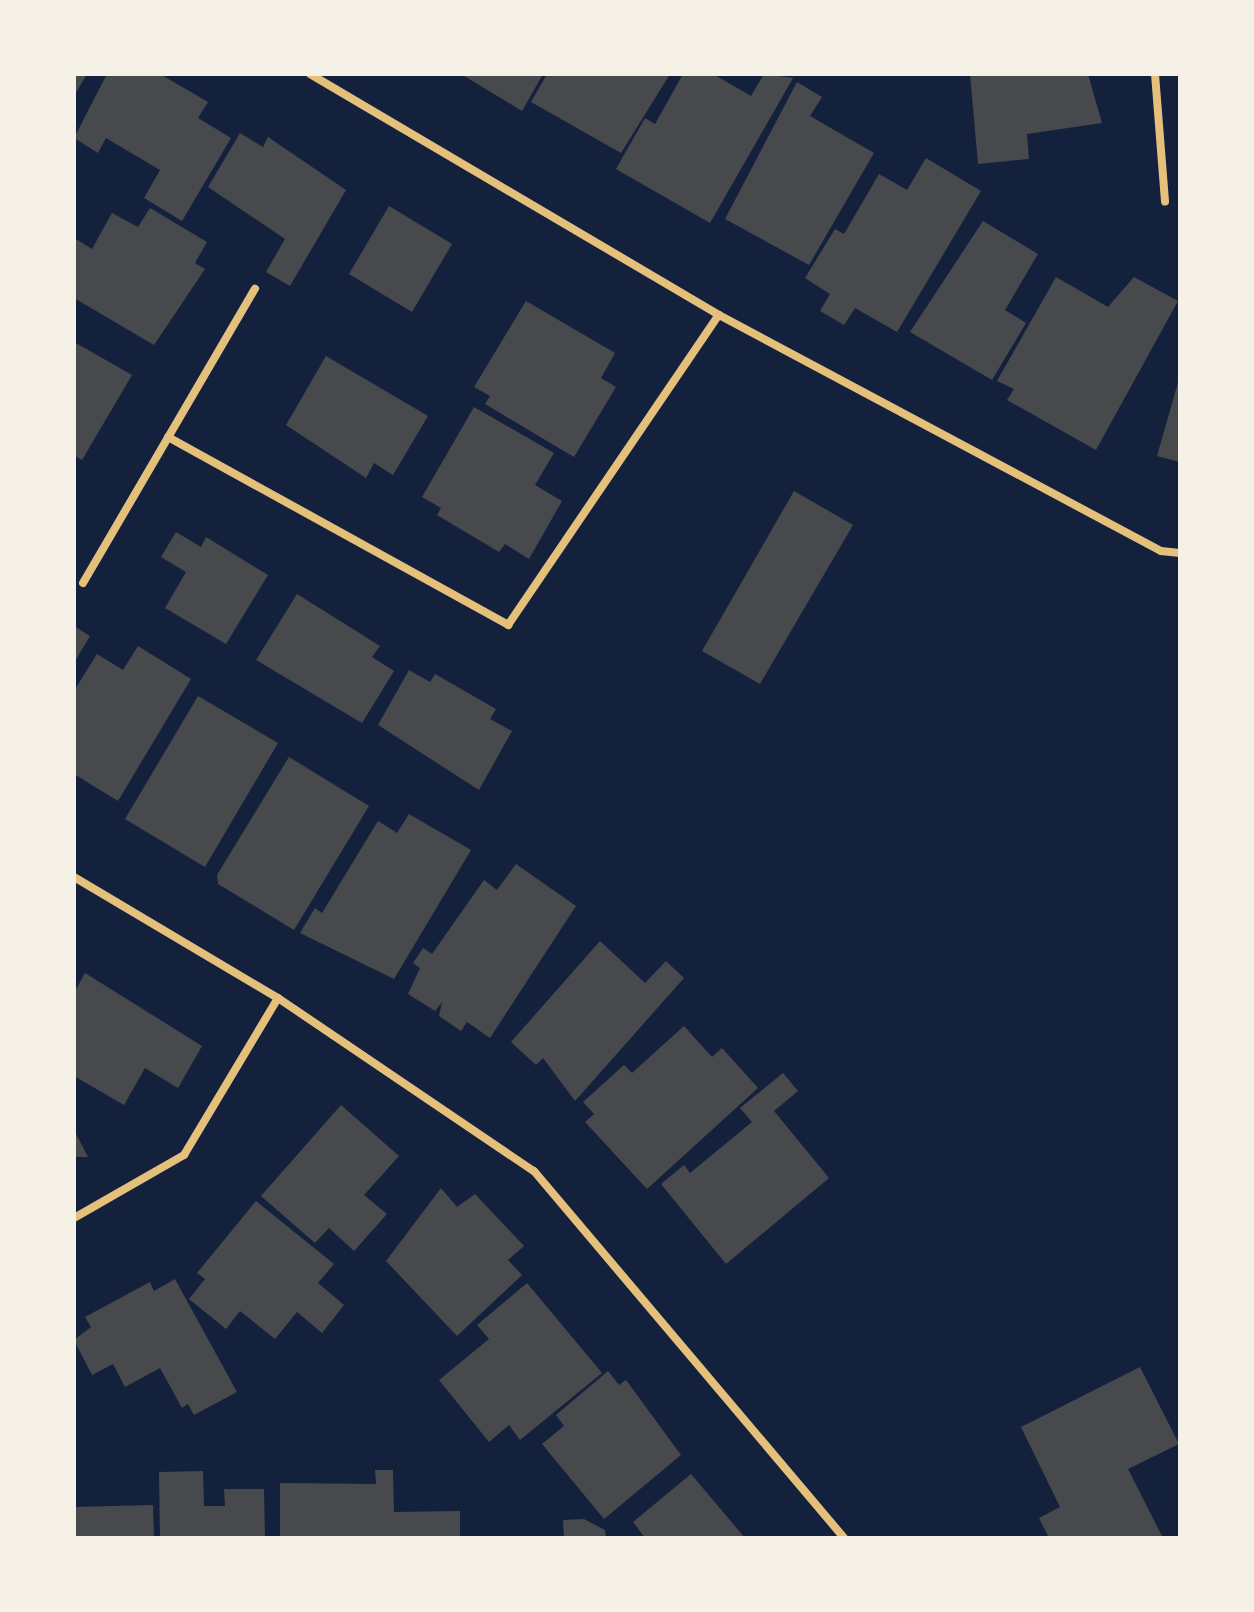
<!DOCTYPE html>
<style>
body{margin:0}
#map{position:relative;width:1254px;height:1612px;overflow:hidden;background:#14213d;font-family:"Public Sans",sans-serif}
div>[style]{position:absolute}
.building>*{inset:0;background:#48494c}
.minor>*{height:8px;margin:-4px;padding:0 4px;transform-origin:4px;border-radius:4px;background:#e5c07b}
span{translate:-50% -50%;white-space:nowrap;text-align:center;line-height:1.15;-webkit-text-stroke:6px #f6f1e7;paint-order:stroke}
.frame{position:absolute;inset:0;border:76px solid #f6f1e7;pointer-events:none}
</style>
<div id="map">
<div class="building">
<i style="clip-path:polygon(74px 74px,87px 74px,74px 96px)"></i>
<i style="clip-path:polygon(107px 74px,160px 74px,208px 102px,198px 118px,231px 138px,182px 221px,144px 198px,160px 170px,106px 138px,98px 153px,74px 138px)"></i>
<i style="clip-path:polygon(461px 74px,543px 74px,522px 111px)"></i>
<i style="clip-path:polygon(547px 74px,670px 74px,621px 153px,531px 102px)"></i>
<i style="clip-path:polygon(683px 74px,713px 74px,751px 96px,764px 74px,793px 78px,710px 223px,616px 169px,645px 118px,655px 124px)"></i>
<i style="clip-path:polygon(970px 74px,1088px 74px,1102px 123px,1027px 134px,1029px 159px,978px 164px)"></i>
<i style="clip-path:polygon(797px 82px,822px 97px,810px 116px,874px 153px,809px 265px,725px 219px)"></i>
<i style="clip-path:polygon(240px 133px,263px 147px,268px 137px,346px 190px,290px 286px,266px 272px,285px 239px,208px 187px)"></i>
<i style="clip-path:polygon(926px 158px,981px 191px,897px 332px,855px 308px,844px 325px,820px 311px,830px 294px,805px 278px,835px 229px,844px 234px,879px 174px,907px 190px)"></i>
<i style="clip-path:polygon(389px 206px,452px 244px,412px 312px,349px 274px)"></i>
<i style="clip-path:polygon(150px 208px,207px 242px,195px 263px,205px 269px,154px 345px,74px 298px,74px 238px,92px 249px,112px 213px,138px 227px)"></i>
<i style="clip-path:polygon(983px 221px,1038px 254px,1005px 310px,1026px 323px,992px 380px,910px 332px)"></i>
<i style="clip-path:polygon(1056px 277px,1108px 307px,1134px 277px,1178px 301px,1096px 450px,1007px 400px,1014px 389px,997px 381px)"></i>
<i style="clip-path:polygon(526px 301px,615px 353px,601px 378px,616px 387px,574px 457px,485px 404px,490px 396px,474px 387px)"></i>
<i style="clip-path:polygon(74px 342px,132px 375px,82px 460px,74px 455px)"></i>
<i style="clip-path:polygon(326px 356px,428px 416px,393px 475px,374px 463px,366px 478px,286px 425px)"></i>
<i style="clip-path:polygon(1179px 379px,1180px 379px,1180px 462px,1157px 456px)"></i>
<i style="clip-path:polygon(474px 407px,554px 453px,535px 485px,562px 501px,529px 559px,505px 544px,499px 552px,437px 515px,441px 508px,422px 497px)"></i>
<i style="clip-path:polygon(794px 491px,853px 525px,760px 684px,702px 651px)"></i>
<i style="clip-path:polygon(176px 532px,201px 547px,206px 537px,268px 575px,226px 644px,165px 608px,186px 572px,161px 557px)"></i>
<i style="clip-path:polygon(297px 594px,380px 646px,372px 657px,394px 671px,362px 723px,256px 660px)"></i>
<i style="clip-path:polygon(74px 626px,90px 636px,74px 663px)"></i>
<i style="clip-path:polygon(138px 646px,191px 679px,118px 801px,74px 774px,74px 691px,97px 654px,123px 670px)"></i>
<i style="clip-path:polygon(409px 670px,430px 682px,435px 674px,496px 709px,490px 719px,512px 731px,479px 790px,378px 725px)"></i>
<i style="clip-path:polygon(198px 696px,278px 743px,205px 867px,125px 819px)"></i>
<i style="clip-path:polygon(289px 757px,369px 806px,294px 930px,218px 884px,217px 875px)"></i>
<i style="clip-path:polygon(409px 814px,471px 850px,394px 979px,300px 933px,315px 908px,322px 913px,378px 821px,397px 833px)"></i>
<i style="clip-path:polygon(516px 864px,576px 906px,490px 1038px,467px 1022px,461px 1031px,439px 1016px,442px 1002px,435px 1011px,408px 994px,420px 968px,413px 963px,423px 948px,432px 954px,484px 880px,497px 890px)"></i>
<i style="clip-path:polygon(600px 941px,645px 983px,666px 961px,684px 978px,575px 1101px,543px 1058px,536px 1065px,511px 1042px)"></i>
<i style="clip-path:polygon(85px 973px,202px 1046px,178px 1088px,145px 1068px,124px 1105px,74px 1076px,74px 993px)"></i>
<i style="clip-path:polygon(684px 1026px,712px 1057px,722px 1048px,758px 1088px,647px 1189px,585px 1122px,594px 1114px,583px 1102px,624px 1065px,632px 1073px)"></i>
<i style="clip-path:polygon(783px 1073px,798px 1091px,774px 1111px,829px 1178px,726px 1264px,661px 1184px,684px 1165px,690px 1173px,752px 1122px,740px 1108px)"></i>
<i style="clip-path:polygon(341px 1105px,399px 1156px,364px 1195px,387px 1214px,354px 1251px,329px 1228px,315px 1243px,261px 1196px)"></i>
<i style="clip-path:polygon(74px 1130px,88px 1157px,74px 1157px)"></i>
<i style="clip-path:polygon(441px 1188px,457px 1207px,475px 1194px,524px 1246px,508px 1260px,522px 1275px,457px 1336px,386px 1261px)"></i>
<i style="clip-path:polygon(256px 1201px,334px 1264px,318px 1283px,344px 1305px,322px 1333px,297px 1312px,275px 1339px,240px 1311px,226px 1329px,189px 1299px,205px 1279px,197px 1273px)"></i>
<i style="clip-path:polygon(175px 1279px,237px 1392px,194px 1415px,188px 1404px,182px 1408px,160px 1368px,125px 1387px,113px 1364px,92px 1375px,74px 1340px,91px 1327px,85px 1317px,150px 1282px,154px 1291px)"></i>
<i style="clip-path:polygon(527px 1283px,602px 1373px,520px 1440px,509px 1425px,489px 1442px,439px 1380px,489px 1339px,477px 1325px)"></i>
<i style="clip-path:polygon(1140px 1367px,1179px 1444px,1128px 1469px,1163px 1538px,1049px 1538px,1039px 1518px,1060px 1507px,1021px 1427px)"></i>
<i style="clip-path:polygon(608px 1371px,619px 1385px,626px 1380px,681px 1455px,604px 1519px,542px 1444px,564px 1426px,556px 1415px)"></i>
<i style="clip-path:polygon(375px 1470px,393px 1470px,394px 1512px,460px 1511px,460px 1538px,280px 1538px,280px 1483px,376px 1484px)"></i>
<i style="clip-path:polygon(203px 1471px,204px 1506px,225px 1506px,224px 1489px,264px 1489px,265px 1538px,160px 1538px,159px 1472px)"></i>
<i style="clip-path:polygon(691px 1474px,745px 1538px,645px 1538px,633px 1522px)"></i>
<i style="clip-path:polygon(153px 1505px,154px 1538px,74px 1538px,74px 1507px)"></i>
<i style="clip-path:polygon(584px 1519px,605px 1530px,606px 1538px,564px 1538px,563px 1520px)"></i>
</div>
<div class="minor">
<i style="left:310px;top:74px;width:475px;rotate:30.5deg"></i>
<i style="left:719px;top:315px;width:501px;rotate:28.1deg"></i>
<i style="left:1161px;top:551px;width:19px;rotate:6deg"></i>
<i style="left:1155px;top:74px;width:128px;rotate:85.5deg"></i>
<i style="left:168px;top:437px;width:389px;rotate:28.9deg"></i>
<i style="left:508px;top:625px;width:375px;rotate:-55.8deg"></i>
<i style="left:83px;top:583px;width:341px;rotate:-59.7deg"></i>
<i style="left:74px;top:877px;width:237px;rotate:30.7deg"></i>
<i style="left:278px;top:998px;width:309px;rotate:34.1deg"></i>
<i style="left:534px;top:1171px;width:480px;rotate:49.8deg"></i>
<i style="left:74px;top:1218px;width:127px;rotate:-29.8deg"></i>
<i style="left:184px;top:1155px;width:183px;rotate:-59.1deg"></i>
</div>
<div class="frame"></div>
</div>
